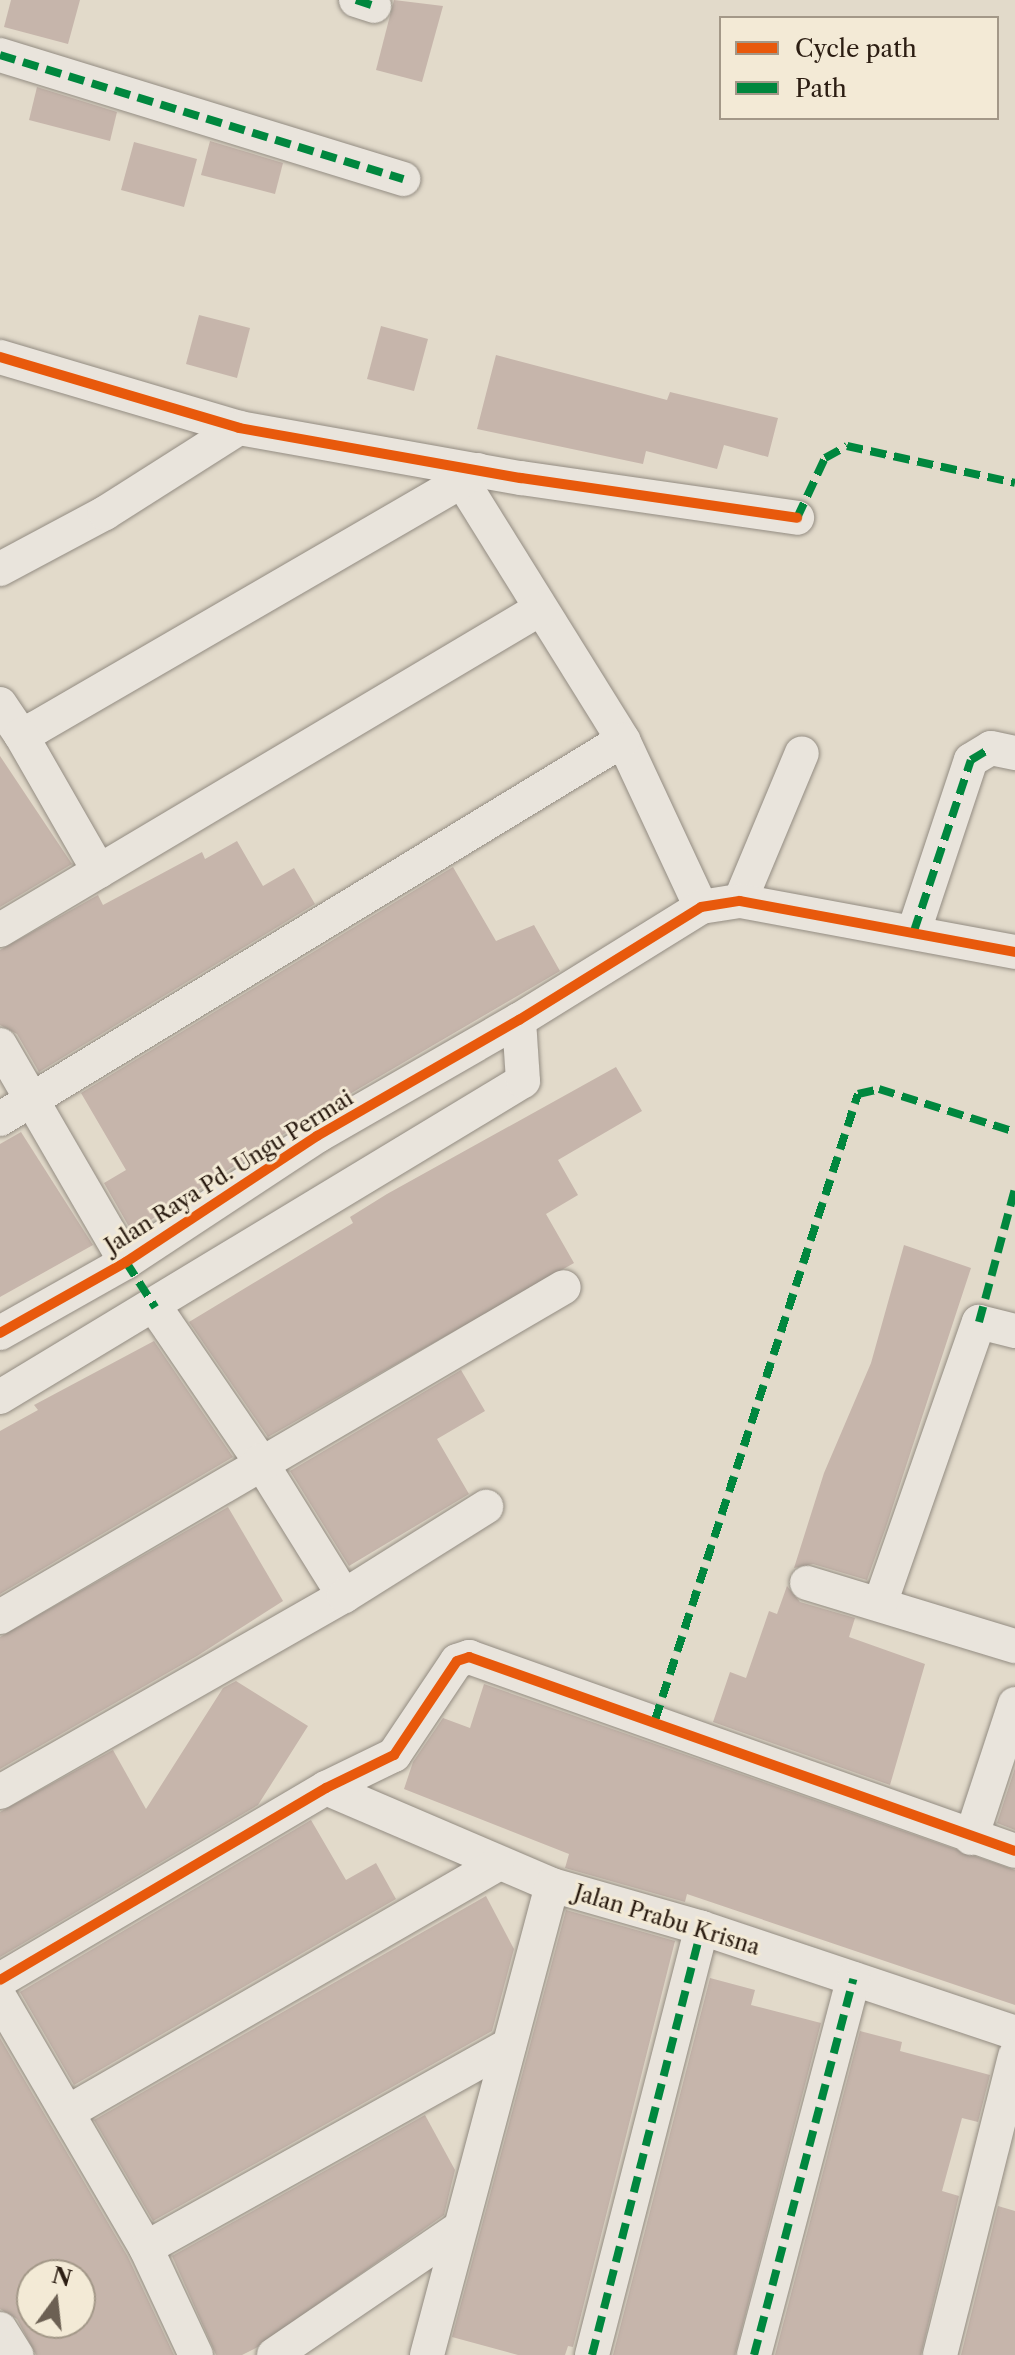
<!DOCTYPE html>
<style>
body{margin:0}
#map{position:relative;width:1015px;height:2355px;overflow:hidden;background:#e2daca;font-family:"Libre Caslon Text",serif}
div>[style]{position:absolute}
.building>*{inset:0;background:#c6b5ab}
.roads{filter:drop-shadow(0 0 2px #938c82) drop-shadow(0 0 2px #938c82)}
.minor>*{height:34px;margin:-17px;padding:0 17px;transform-origin:17px;border-radius:17px;background:#e9e4dc}
.quiet>*{height:8px;margin-top:-4px;transform-origin:0;background:repeating-linear-gradient(90deg,#00873e 0 16px,transparent 0 24px)}
.cycleway>*{height:10px;margin:-5px;padding:0 5px;transform-origin:5px;border-radius:5px;background:#e8590c}
span{translate:-50% -50%;white-space:nowrap;text-align:center;line-height:1.15;-webkit-text-stroke:6px #f3ead6;paint-order:stroke}
.street-label{font-size:22px;color:#2c1e13}
.legend{position:absolute;left:719px;top:16px;width:280px;height:104px;box-sizing:border-box;background:#f3ead6;border:2px solid #a39888;margin:0;padding:10px 14px;list-style:none;font-size:24px;color:#2c1e13}
.legend li{display:flex;align-items:center;gap:16px;height:40px}
.legend b{width:40px;border:2px solid #a39888}
.north{position:absolute;left:16px;top:2259px;width:80px;height:80px;box-sizing:border-box;background:#f3ead6;border:2px solid #a39888;border-radius:50%;rotate:15deg;font-size:22px;font-weight:700;line-height:32px;text-align:center;color:#2c1e13}
.north::after{content:'';display:block;margin:auto;width:28px;height:36px;background:#6c6053;clip-path:polygon(50% 0,100% 100%,50% 72%,0 100%)}
</style>
<div id="map">
<div class="building">
<i style="clip-path:polygon(11px 0,80px 0,68px 44px,4px 27px)"></i>
<i style="clip-path:polygon(394px 0,443px 6px,422px 82px,376px 70px)"></i>
<i style="clip-path:polygon(37px 87px,117px 112px,110px 141px,29px 120px)"></i>
<i style="clip-path:polygon(210px 141px,283px 163px,275px 194px,201px 175px)"></i>
<i style="clip-path:polygon(134px 142px,197px 159px,184px 207px,121px 190px)"></i>
<i style="clip-path:polygon(199px 315px,250px 328px,237px 378px,186px 364px)"></i>
<i style="clip-path:polygon(381px 326px,428px 339px,414px 391px,367px 379px)"></i>
<i style="clip-path:polygon(496px 355px,667px 400px,670px 392px,778px 418px,768px 457px,724px 445px,717px 469px,646px 451px,643px 464px,477px 429px)"></i>
<i style="clip-path:polygon(0 756px,72px 864px,0 907px)"></i>
<i style="clip-path:polygon(237px 841px,263px 886px,294px 868px,315px 904px,39px 1072px,17px 1034px,0 1025px,0 950px,98px 895px,103px 905px,202px 852px,205px 859px)"></i>
<i style="clip-path:polygon(453px 867px,496px 941px,534px 925px,560px 971px,307px 1119px,132px 1232px,104px 1183px,126px 1170px,81px 1093px)"></i>
<i style="clip-path:polygon(616px 1067px,642px 1111px,558px 1160px,578px 1195px,546px 1214px,574px 1263px,268px 1437px,189px 1322px,353px 1223px,350px 1217px,387px 1194px)"></i>
<i style="clip-path:polygon(21px 1132px,93px 1245px,0 1297px,0 1144px)"></i>
<i style="clip-path:polygon(904px 1245px,971px 1268px,886px 1527px,867px 1580px,813px 1564px,794px 1568px,824px 1473px,871px 1363px)"></i>
<i style="clip-path:polygon(154px 1341px,233px 1457px,0 1594px,0 1431px,38px 1410px,34px 1405px)"></i>
<i style="clip-path:polygon(461px 1370px,485px 1411px,437px 1439px,469px 1494px,349px 1566px,290px 1471px)"></i>
<i style="clip-path:polygon(228px 1507px,283px 1601px,197px 1656px,0 1769px,0 1637px)"></i>
<i style="clip-path:polygon(787px 1586px,800px 1602px,855px 1618px,849px 1637px,925px 1664px,890px 1785px,713px 1722px,730px 1672px,746px 1678px,769px 1611px,777px 1614px)"></i>
<i style="clip-path:polygon(236px 1681px,308px 1726px,258px 1805px,0 1957px,0 1812px,113px 1750px,146px 1809px,223px 1688px)"></i>
<i style="clip-path:polygon(484px 1684px,1015px 1870px,1015px 2005px,687px 1894px,685px 1902px,565px 1868px,569px 1854px,404px 1789px,413px 1762px,443px 1718px,470px 1728px)"></i>
<i style="clip-path:polygon(1015px 1768px,1015px 1830px,997px 1823px)"></i>
<i style="clip-path:polygon(311px 1820px,346px 1880px,376px 1863px,396px 1899px,74px 2085px,20px 1992px)"></i>
<i style="clip-path:polygon(486px 1896px,514px 1949px,492px 2031px,153px 2221px,94px 2120px)"></i>
<i style="clip-path:polygon(566px 1910px,675px 1941px,573px 2347px,568px 2346px,565px 2355px,518px 2355px,452px 2337px)"></i>
<i style="clip-path:polygon(710px 1978px,755px 1990px,751px 2005px,821px 2023px,735px 2355px,613px 2355px)"></i>
<i style="clip-path:polygon(860px 2031px,902px 2042px,900px 2051px,990px 2075px,978px 2122px,962px 2118px,942px 2191px,959px 2196px,921px 2355px,775px 2355px)"></i>
<i style="clip-path:polygon(evenodd,0 2038px,128px 2257px,174px 2355px,36px 2355px,17px 2319px,0 2309px,0 2038px,32px 2275px,80px 2275px,80px 2323px,32px 2323px,32px 2275px)"></i>
<i style="clip-path:polygon(425px 2115px,455px 2170px,444px 2215px,256px 2348px,242px 2355px,216px 2355px,172px 2256px)"></i>
<i style="clip-path:polygon(998px 2206px,1015px 2211px,1015px 2355px,961px 2355px)"></i>
</div>
<div class="roads">
<div class="minor">
<i style="left:356px;top:0;width:19px;rotate:18deg"></i>
<i style="left:0;top:55px;width:422px;rotate:17.1deg"></i>
<i style="left:0;top:357px;width:249px;rotate:16.5deg"></i>
<i style="left:239px;top:428px;width:286px;rotate:10.1deg"></i>
<i style="left:521px;top:478px;width:279px;rotate:8.2deg"></i>
<i style="left:478px;top:470px;width:19px;rotate:145deg"></i>
<i style="left:462px;top:481px;width:305px;rotate:58.1deg"></i>
<i style="left:623px;top:740px;width:184px;rotate:65deg"></i>
<i style="left:0;top:569px;width:119px;rotate:-28.1deg"></i>
<i style="left:105px;top:513px;width:159px;rotate:-32.4deg"></i>
<i style="left:0;top:704px;width:37px;rotate:56deg"></i>
<i style="left:21px;top:735px;width:17px;rotate:-25deg"></i>
<i style="left:36px;top:728px;width:492px;rotate:-30.1deg"></i>
<i style="left:21px;top:735px;width:157px;rotate:60.2deg"></i>
<i style="left:740px;top:901px;width:160px;rotate:-67.3deg"></i>
<i style="left:0;top:930px;width:628px;rotate:-30.73deg"></i>
<i style="left:914px;top:931px;width:180px;rotate:-71.6deg"></i>
<i style="left:971px;top:760px;width:23px;rotate:-31deg"></i>
<i style="left:991px;top:748px;width:25px;rotate:12deg"></i>
<i style="left:0;top:1045px;width:251px;rotate:59.9deg"></i>
<i style="left:0;top:1119px;width:729px;rotate:-31.31deg"></i>
<i style="left:155px;top:1307px;width:186px;rotate:55.7deg"></i>
<i style="left:260px;top:1461px;width:159px;rotate:58.1deg"></i>
<i style="left:0;top:1333px;width:145px;rotate:-29.4deg"></i>
<i style="left:126px;top:1262px;width:229px;rotate:-33.4deg"></i>
<i style="left:317px;top:1136px;width:233px;rotate:-29.9deg"></i>
<i style="left:519px;top:1020px;width:214px;rotate:-31.8deg"></i>
<i style="left:701px;top:907px;width:39px;rotate:-9deg"></i>
<i style="left:740px;top:901px;width:280px;rotate:10.5deg"></i>
<i style="left:0;top:1397px;width:611px;rotate:-31.14deg"></i>
<i style="left:523px;top:1081px;width:61px;rotate:-93.8deg"></i>
<i style="left:807px;top:1583px;width:217px;rotate:16.9deg"></i>
<i style="left:880px;top:1604px;width:299px;rotate:-70.7deg"></i>
<i style="left:979px;top:1322px;width:37px;rotate:14deg"></i>
<i style="left:0;top:1617px;width:653px;rotate:-30.33deg"></i>
<i style="left:326px;top:1788px;width:246px;rotate:23.2deg"></i>
<i style="left:552px;top:1885px;width:156px;rotate:16deg"></i>
<i style="left:702px;top:1928px;width:330px;rotate:18.5deg"></i>
<i style="left:0;top:1792px;width:396px;rotate:-29.7deg"></i>
<i style="left:344px;top:1596px;width:168px;rotate:-32.1deg"></i>
<i style="left:971px;top:1838px;width:141px;rotate:-71.8deg"></i>
<i style="left:0;top:1980px;width:378px;rotate:-30.5deg"></i>
<i style="left:326px;top:1788px;width:76px;rotate:-25.9deg"></i>
<i style="left:394px;top:1755px;width:113px;rotate:-56.2deg"></i>
<i style="left:457px;top:1661px;width:13px;rotate:-18deg"></i>
<i style="left:469px;top:1657px;width:579px;rotate:19.56deg"></i>
<i style="left:0;top:1998px;width:290px;rotate:59.7deg"></i>
<i style="left:146px;top:2248px;width:118px;rotate:65deg"></i>
<i style="left:70px;top:2111px;width:493px;rotate:-30deg"></i>
<i style="left:146px;top:2248px;width:416px;rotate:-29.2deg"></i>
<i style="left:0;top:2329px;width:31px;rotate:58deg"></i>
<i style="left:274px;top:2355px;width:225px;rotate:-34.3deg"></i>
<i style="left:427px;top:2355px;width:486px;rotate:-75.1deg"></i>
<i style="left:592px;top:2355px;width:441px;rotate:-75.6deg"></i>
<i style="left:754px;top:2355px;width:389px;rotate:-75.2deg"></i>
<i style="left:940px;top:2355px;width:308px;rotate:-75.9deg"></i>
</div>
</div>
<div class="quiet">
<i style="left:356px;top:0;width:19px;rotate:18deg"></i>
<i style="left:0;top:55px;width:422px;rotate:17.1deg"></i>
<i style="left:797px;top:518px;width:66px;rotate:-65deg"></i>
<i style="left:825px;top:458px;width:25px;rotate:-29deg"></i>
<i style="left:847px;top:446px;width:172px;rotate:12.4deg"></i>
<i style="left:914px;top:931px;width:180px;rotate:-71.6deg"></i>
<i style="left:971px;top:760px;width:23px;rotate:-31deg"></i>
<i style="left:126px;top:1262px;width:54px;rotate:57.2deg"></i>
<i style="left:979px;top:1322px;width:138px;rotate:-74.9deg"></i>
<i style="left:655px;top:1720px;width:658px;rotate:-72.03deg"></i>
<i style="left:858px;top:1094px;width:22px;rotate:-13deg"></i>
<i style="left:879px;top:1089px;width:143px;rotate:17.5deg"></i>
<i style="left:592px;top:2355px;width:441px;rotate:-75.6deg"></i>
<i style="left:754px;top:2355px;width:389px;rotate:-75.2deg"></i>
</div>
<div class="cycleway">
<i style="left:0;top:357px;width:249px;rotate:16.5deg"></i>
<i style="left:239px;top:428px;width:286px;rotate:10.1deg"></i>
<i style="left:521px;top:478px;width:279px;rotate:8.2deg"></i>
<i style="left:0;top:1333px;width:145px;rotate:-29.4deg"></i>
<i style="left:126px;top:1262px;width:229px;rotate:-33.4deg"></i>
<i style="left:317px;top:1136px;width:233px;rotate:-29.9deg"></i>
<i style="left:519px;top:1020px;width:214px;rotate:-31.8deg"></i>
<i style="left:701px;top:907px;width:39px;rotate:-9deg"></i>
<i style="left:740px;top:901px;width:280px;rotate:10.5deg"></i>
<i style="left:0;top:1980px;width:378px;rotate:-30.5deg"></i>
<i style="left:326px;top:1788px;width:76px;rotate:-25.9deg"></i>
<i style="left:394px;top:1755px;width:113px;rotate:-56.2deg"></i>
<i style="left:457px;top:1661px;width:13px;rotate:-18deg"></i>
<i style="left:469px;top:1657px;width:579px;rotate:19.56deg"></i>
</div>
<div class="street-label">
<span style="left:229px;top:1172px;rotate:-32deg">Jalan Raya Pd. Ungu Permai</span>
<span style="left:667px;top:1920px;rotate:17deg">Jalan Prabu Krisna</span>
</div>
<ul class="legend">
<li><b style="height:10px;background:#e8590c"></b>Cycle path</li>
<li><b style="height:10px;background:#00873e"></b>Path</li>
</ul>
<div class="north">N</div>
</div>
